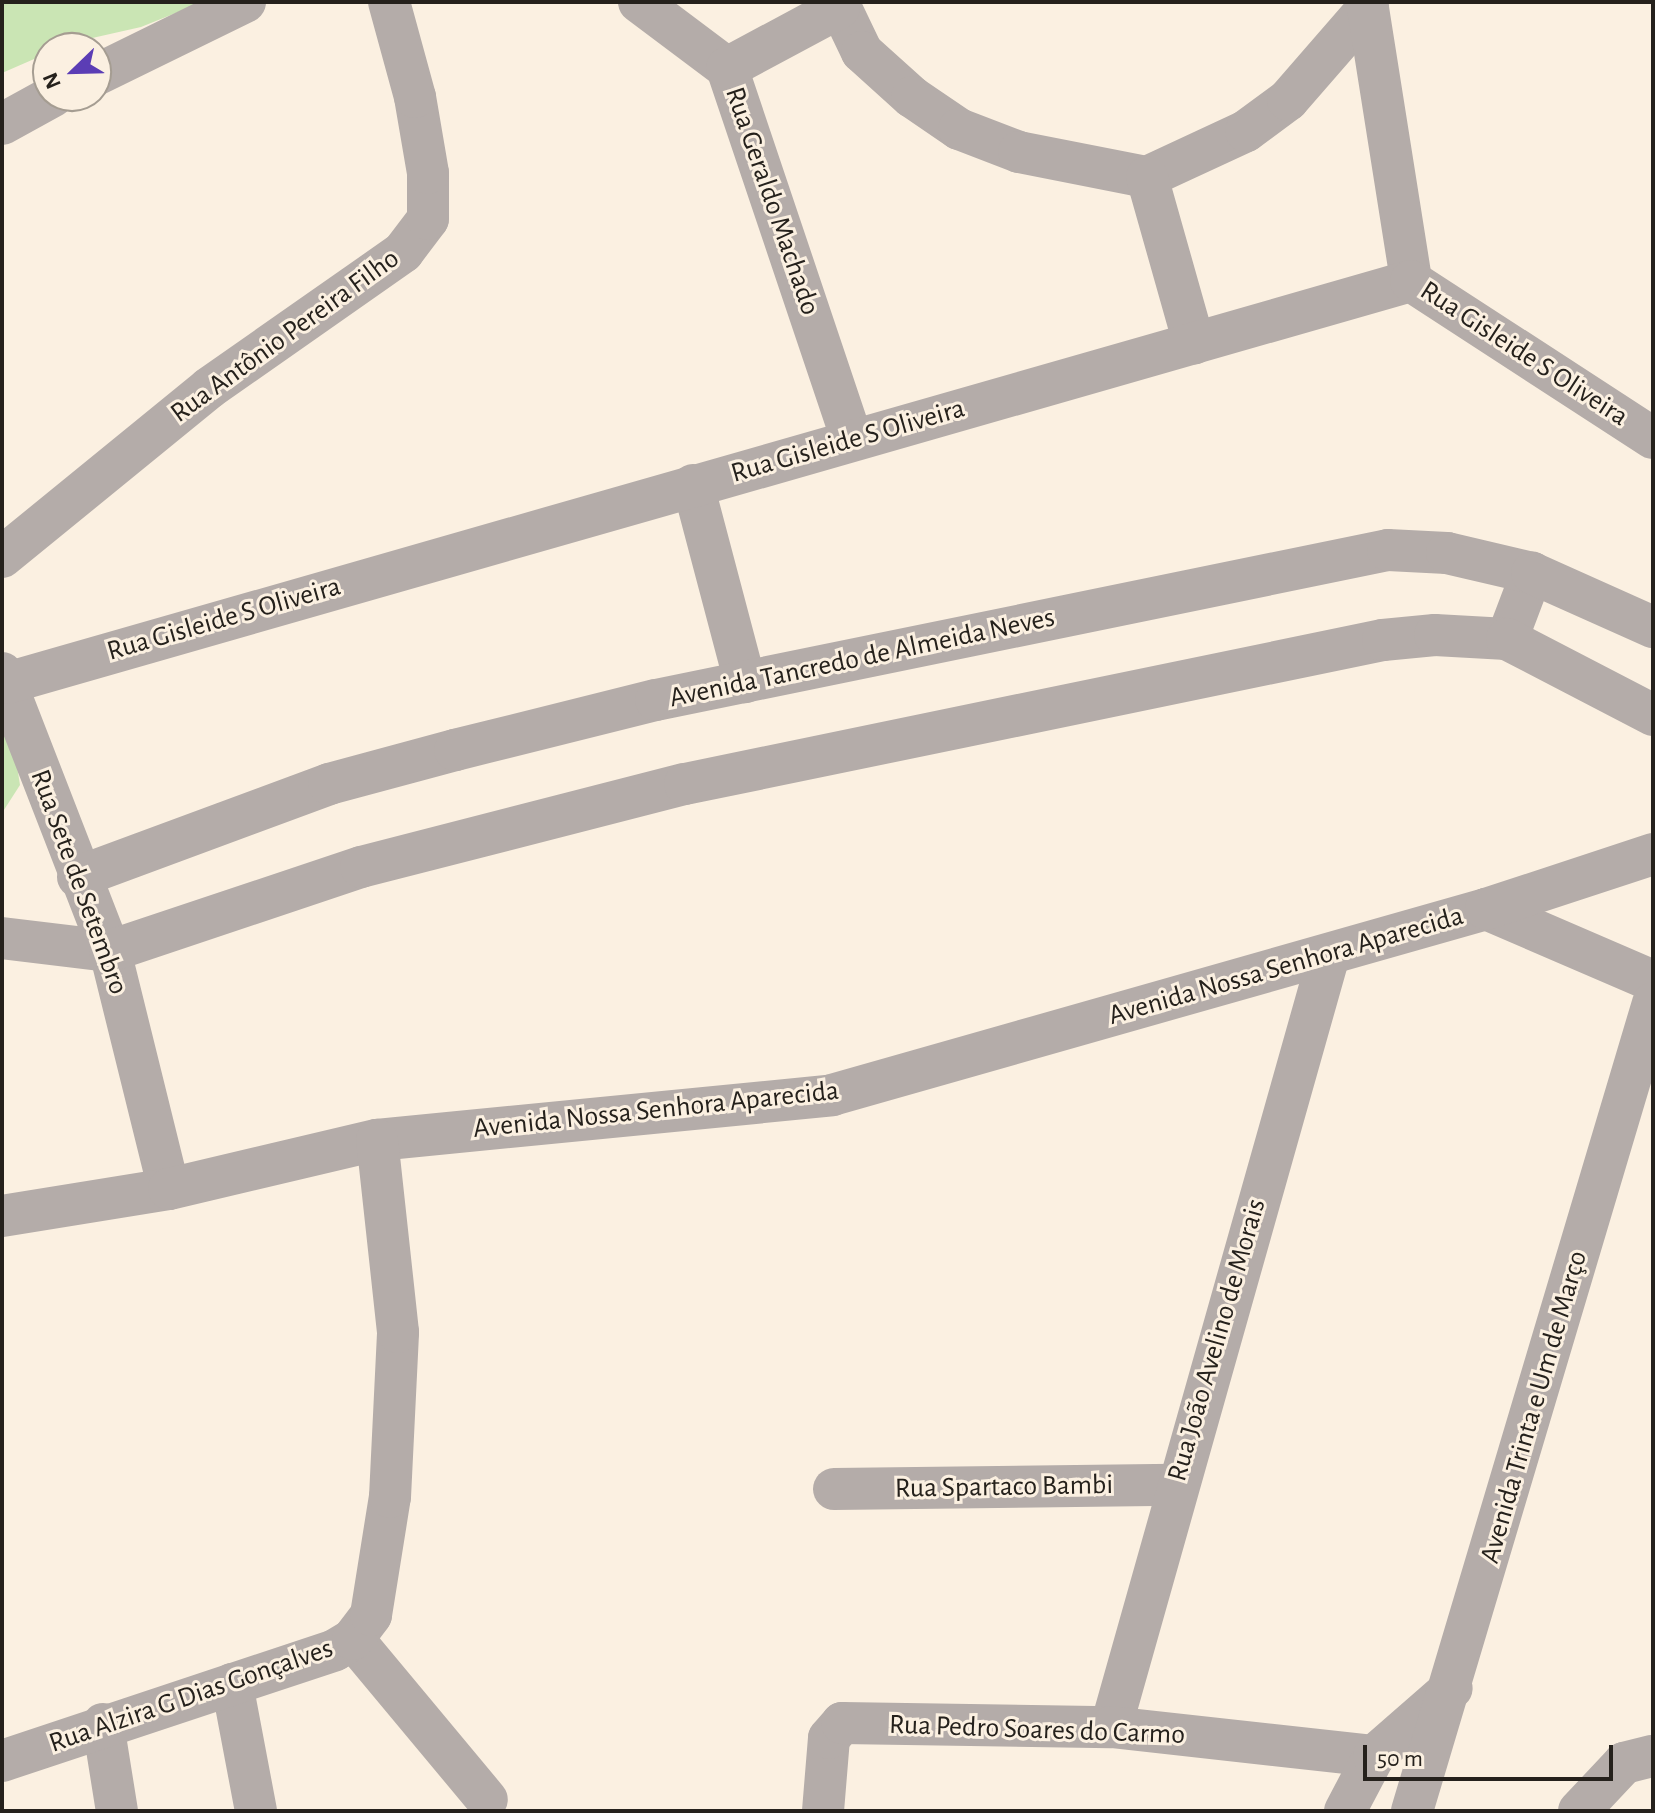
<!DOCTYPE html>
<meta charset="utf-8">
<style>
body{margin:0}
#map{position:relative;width:1655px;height:1813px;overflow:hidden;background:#fbf0e1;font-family:"Alegreya Sans",sans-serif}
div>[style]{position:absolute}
.green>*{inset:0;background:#cae5b4}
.minor>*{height:42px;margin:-21px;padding:0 21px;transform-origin:21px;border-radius:21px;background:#b4aca9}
span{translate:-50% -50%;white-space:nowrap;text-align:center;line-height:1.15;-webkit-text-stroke:6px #fbf0e1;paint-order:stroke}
.street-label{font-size:28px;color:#25211c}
.frame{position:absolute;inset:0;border:4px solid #25211c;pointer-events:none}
.north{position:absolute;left:32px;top:32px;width:80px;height:80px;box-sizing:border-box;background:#fbf0e1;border:2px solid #a59d92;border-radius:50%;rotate:247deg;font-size:22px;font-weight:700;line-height:32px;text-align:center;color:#25211c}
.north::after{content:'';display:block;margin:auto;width:28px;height:36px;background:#5b3db5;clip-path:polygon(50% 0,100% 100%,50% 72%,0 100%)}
.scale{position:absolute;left:1363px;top:1745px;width:250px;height:36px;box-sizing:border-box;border:4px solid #25211c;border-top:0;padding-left:10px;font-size:24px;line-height:28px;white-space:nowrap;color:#25211c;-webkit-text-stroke:6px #fbf0e1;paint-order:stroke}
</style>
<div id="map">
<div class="green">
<i style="clip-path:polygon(2px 2px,203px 2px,141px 27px,48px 48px,48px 53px,2px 73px)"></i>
<i style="clip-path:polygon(2px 670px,20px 785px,2px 813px)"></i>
</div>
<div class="minor">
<i style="left:639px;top:2px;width:110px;rotate:36.9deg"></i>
<i style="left:727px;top:68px;width:391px;rotate:71.4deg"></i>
<i style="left:838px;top:2px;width:55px;rotate:64.4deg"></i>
<i style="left:862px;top:52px;width:67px;rotate:42deg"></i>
<i style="left:912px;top:97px;width:57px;rotate:34.2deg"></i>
<i style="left:959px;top:129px;width:64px;rotate:21deg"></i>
<i style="left:1019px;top:152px;width:130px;rotate:11.1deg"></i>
<i style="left:1147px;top:177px;width:109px;rotate:-24.9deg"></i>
<i style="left:1246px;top:131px;width:52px;rotate:-36.4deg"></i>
<i style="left:1288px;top:100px;width:122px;rotate:-49deg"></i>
<i style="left:1367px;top:2px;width:282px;rotate:81deg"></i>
<i style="left:727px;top:68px;width:127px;rotate:-28.2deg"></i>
<i style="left:96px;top:75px;width:166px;rotate:-26.1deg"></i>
<i style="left:2px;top:124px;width:58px;rotate:-28.8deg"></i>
<i style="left:1147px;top:177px;width:173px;rotate:74.2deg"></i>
<i style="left:693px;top:485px;width:204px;rotate:75.2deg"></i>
<i style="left:2px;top:557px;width:267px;rotate:-39.2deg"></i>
<i style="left:209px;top:388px;width:237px;rotate:-35deg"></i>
<i style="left:403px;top:252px;width:41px;rotate:-52.9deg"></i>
<i style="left:428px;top:219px;width:46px;rotate:-90deg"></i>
<i style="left:428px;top:173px;width:77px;rotate:-99.7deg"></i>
<i style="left:415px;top:97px;width:98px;rotate:-105.3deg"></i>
<i style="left:1507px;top:639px;width:71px;rotate:-69.3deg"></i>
<i style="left:2px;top:673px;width:298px;rotate:68.8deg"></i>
<i style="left:110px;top:951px;width:245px;rotate:76.1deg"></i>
<i style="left:7px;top:683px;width:1460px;rotate:-15.98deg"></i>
<i style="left:1411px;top:281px;width:288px;rotate:33deg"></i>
<i style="left:78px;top:877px;width:268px;rotate:-20.3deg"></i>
<i style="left:329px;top:784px;width:131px;rotate:-15.1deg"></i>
<i style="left:455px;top:750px;width:207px;rotate:-14deg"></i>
<i style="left:656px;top:700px;width:747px;rotate:-11.58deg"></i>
<i style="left:1388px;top:550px;width:59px;rotate:2.9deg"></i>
<i style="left:1447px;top:553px;width:87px;rotate:13.2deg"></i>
<i style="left:1532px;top:573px;width:133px;rotate:24.1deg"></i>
<i style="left:1486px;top:909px;width:182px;rotate:23.3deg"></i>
<i style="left:2px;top:938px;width:109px;rotate:6.9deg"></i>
<i style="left:110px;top:951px;width:265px;rotate:-18.5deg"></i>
<i style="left:361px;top:867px;width:334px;rotate:-14.4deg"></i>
<i style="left:685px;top:784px;width:713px;rotate:-11.66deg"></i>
<i style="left:1383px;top:640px;width:52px;rotate:-5.5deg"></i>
<i style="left:1435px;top:635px;width:72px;rotate:3.2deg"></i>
<i style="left:1507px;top:639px;width:165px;rotate:27.5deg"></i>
<i style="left:2px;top:1216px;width:169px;rotate:-9.2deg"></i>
<i style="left:169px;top:1189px;width:214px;rotate:-13.3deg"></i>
<i style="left:377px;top:1140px;width:457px;rotate:-5.6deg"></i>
<i style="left:832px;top:1095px;width:680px;rotate:-15.88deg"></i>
<i style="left:1486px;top:909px;width:176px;rotate:-18.2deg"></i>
<i style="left:834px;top:1489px;width:341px;rotate:-0.7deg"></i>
<i style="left:353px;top:1639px;width:209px;rotate:50.2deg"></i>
<i style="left:232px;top:1684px;width:129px;rotate:79.3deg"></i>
<i style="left:103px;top:1724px;width:88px;rotate:80.9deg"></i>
<i style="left:1111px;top:1727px;width:802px;rotate:-74.23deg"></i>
<i style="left:2px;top:1761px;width:351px;rotate:-18.4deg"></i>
<i style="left:335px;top:1650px;width:21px;rotate:-31deg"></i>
<i style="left:353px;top:1639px;width:30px;rotate:-53deg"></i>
<i style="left:371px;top:1615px;width:120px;rotate:-80.9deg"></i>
<i style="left:390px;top:1497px;width:165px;rotate:-87.2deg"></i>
<i style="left:398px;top:1332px;width:193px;rotate:-96.2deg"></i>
<i style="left:823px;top:1811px;width:73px;rotate:-85.3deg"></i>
<i style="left:829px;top:1738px;width:20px;rotate:-49deg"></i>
<i style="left:842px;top:1723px;width:269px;rotate:0.9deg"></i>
<i style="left:1111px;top:1727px;width:265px;rotate:6.3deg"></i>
<i style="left:1345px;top:1811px;width:62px;rotate:-62.2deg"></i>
<i style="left:1374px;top:1756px;width:103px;rotate:-41.1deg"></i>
<i style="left:1412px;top:1811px;width:843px;rotate:-73.39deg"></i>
<i style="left:1579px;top:1811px;width:66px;rotate:-46.8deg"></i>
<i style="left:1624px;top:1763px;width:30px;rotate:-14deg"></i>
</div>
<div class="street-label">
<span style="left:772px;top:201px;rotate:71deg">Rua Geraldo Machado</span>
<span style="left:285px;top:336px;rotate:-36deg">Rua Antônio Pereira Filho</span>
<span style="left:1524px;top:354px;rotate:33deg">Rua Gisleide S Oliveira</span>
<span style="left:848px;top:441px;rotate:-16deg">Rua Gisleide S Oliveira</span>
<span style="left:224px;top:619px;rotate:-16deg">Rua Gisleide S Oliveira</span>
<span style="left:862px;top:658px;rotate:-12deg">Avenida Tancredo de Almeida Neves</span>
<span style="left:79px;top:882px;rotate:70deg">Rua Sete de Setembro</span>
<span style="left:1286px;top:966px;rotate:-16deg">Avenida Nossa Senhora Aparecida</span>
<span style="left:656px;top:1110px;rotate:-6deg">Avenida Nossa Senhora Aparecida</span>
<span style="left:1217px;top:1340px;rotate:-74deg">Rua João Avelino de Morais</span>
<span style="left:1534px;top:1407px;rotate:-74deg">Avenida Trinta e Um de Março</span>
<span style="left:1004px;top:1487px;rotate:-1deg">Rua Spartaco Bambi</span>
<span style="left:191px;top:1696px;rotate:-19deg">Rua Alzira G Dias Gonçalves</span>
<span style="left:1037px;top:1730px;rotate:2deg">Rua Pedro Soares do Carmo</span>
</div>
<div class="frame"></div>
<div class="north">N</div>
<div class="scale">50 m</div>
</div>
